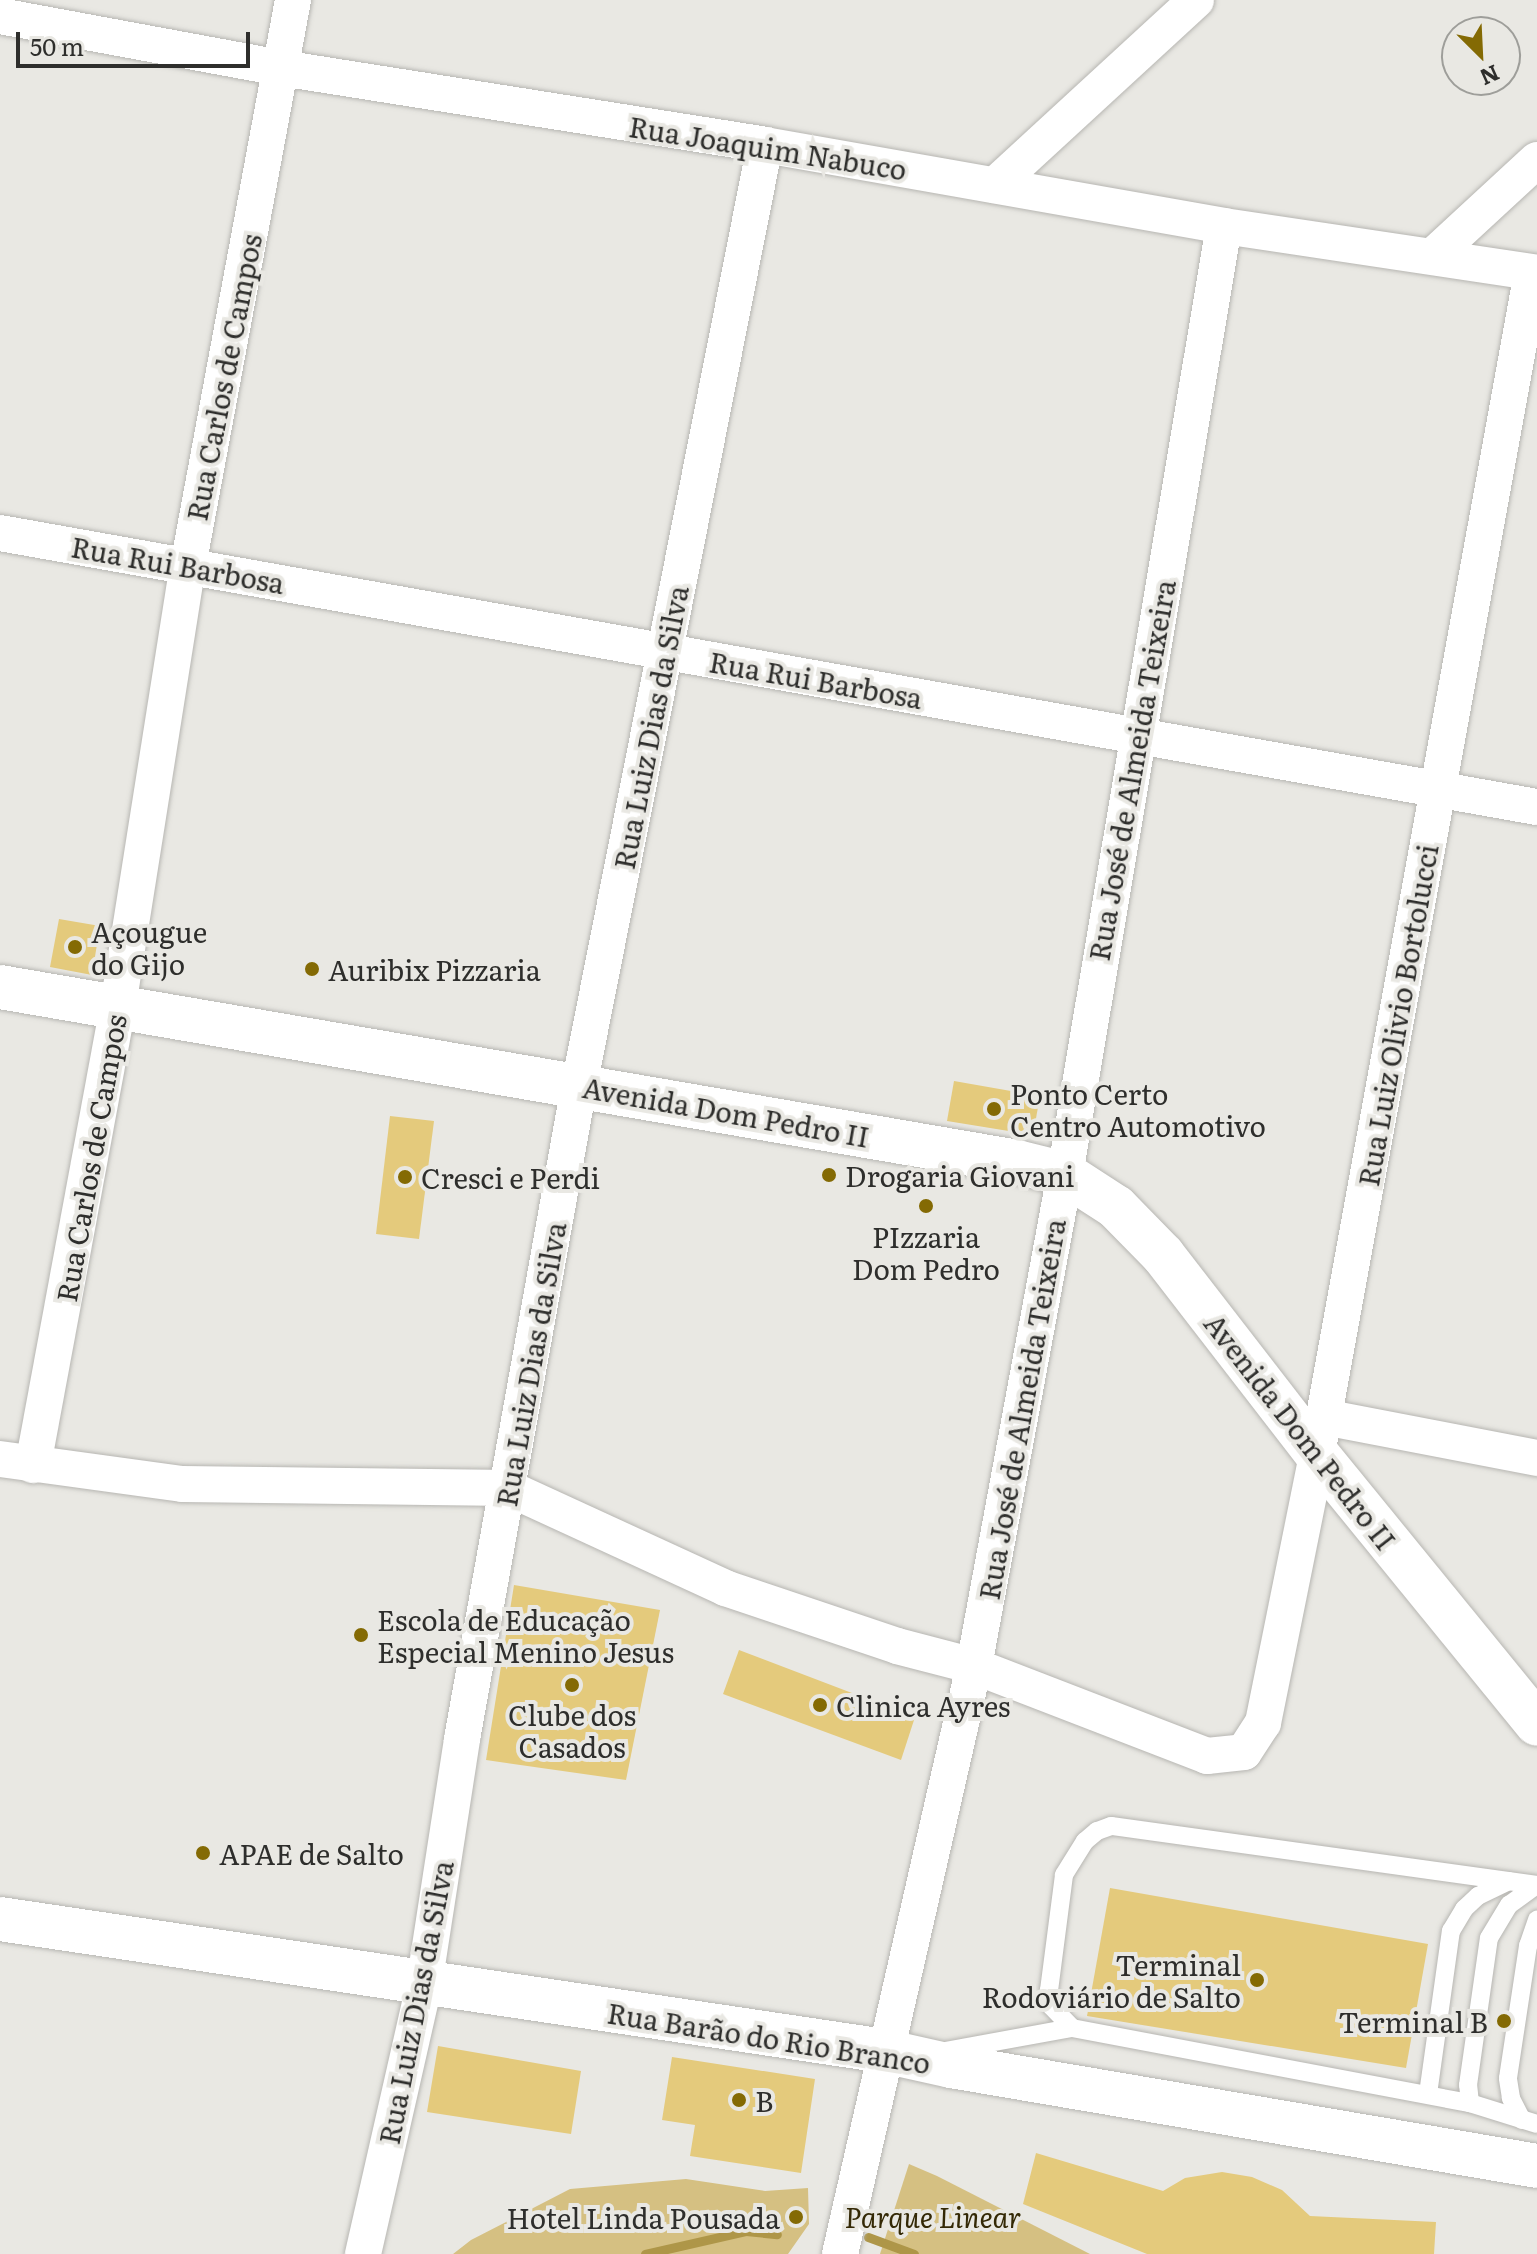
<!DOCTYPE html>
<meta charset="utf-8">
<style>
body{margin:0}
#map{position:relative;width:1537px;height:2254px;overflow:hidden;background:#e9e8e3;font-family:Literata,serif}
div>[style]{position:absolute}
.green>*{inset:0;background:#d5c082}
.stream>*{height:9px;margin:-4.5px;padding:0 4.5px;transform-origin:4.5px;border-radius:4.5px;background:#ae9648}
.building>*{inset:0;background:#e4ca7c}
.roads{filter:drop-shadow(0 0 2px #b7b6b2) drop-shadow(0 0 2px #b7b6b2)}
.service>*{height:18px;margin:-9px;padding:0 9px;transform-origin:9px;border-radius:9px;background:#fff}
.minor>*{height:36px;margin:-18px;padding:0 18px;transform-origin:18px;border-radius:18px;background:#fff}
.secondary>*{height:44px;margin:-22px;padding:0 22px;transform-origin:22px;border-radius:22px;background:#fff}
.dots>*{width:22px;height:22px;translate:-50% -50%;box-sizing:border-box;border:4px solid #e9e8e3;border-radius:50%}
span{translate:-50% -50%;white-space:nowrap;text-align:center;line-height:1.15;-webkit-text-stroke:8px #e9e8e3;paint-order:stroke}
.street-label{font-size:28px;color:#2e2e2c}
.poi-label{font-size:28px;color:#2e2e2c}
.left{translate:0 -50%;text-align:left}
.right{translate:-100% -50%;text-align:right}
.park-label{font-size:28px;color:#342906;font-style:italic}
.north{position:absolute;left:1441px;top:16px;width:80px;height:80px;box-sizing:border-box;background:#e9e8e3;border:2px solid #9e9e9a;border-radius:50%;rotate:156deg;font-size:22px;font-weight:700;line-height:32px;text-align:center;color:#2e2e2c}
.north::after{content:'';display:block;margin:auto;width:28px;height:36px;background:#846a04;clip-path:polygon(50% 0,100% 100%,50% 72%,0 100%)}
.scale{position:absolute;left:16px;top:32px;width:234px;height:36px;box-sizing:border-box;border:4px solid #2e2e2c;border-top:0;padding-left:10px;font-size:24px;line-height:28px;white-space:nowrap;color:#2e2e2c;-webkit-text-stroke:6px #e9e8e3;paint-order:stroke}
</style>
<div id="map">
<div class="green">
<i style="clip-path:polygon(909px 2164px,937px 2176px,1090px 2254px,880px 2254px)"></i>
<i style="clip-path:polygon(686px 2179px,765px 2191px,808px 2188px,809px 2224px,788px 2254px,453px 2254px,471px 2240px,570px 2189px)"></i>
</div>
<div class="stream">
<i style="left:868px;top:2237px;width:49px;rotate:20.3deg"></i>
<i style="left:645px;top:2254px;width:104px;rotate:-12.8deg"></i>
<i style="left:746px;top:2231px;width:31px;rotate:6deg"></i>
</div>
<div class="building">
<i style="clip-path:polygon(59px 919px,100px 926px,92px 975px,50px 967px)"></i>
<i style="clip-path:polygon(954px 1081px,1040px 1096px,1033px 1135px,947px 1121px)"></i>
<i style="clip-path:polygon(390px 1116px,434px 1121px,419px 1239px,376px 1234px)"></i>
<i style="clip-path:polygon(514px 1585px,660px 1610px,626px 1780px,486px 1760px)"></i>
<i style="clip-path:polygon(739px 1650px,915px 1717px,901px 1760px,723px 1694px)"></i>
<i style="clip-path:polygon(1110px 1888px,1428px 1944px,1406px 2068px,1087px 2016px)"></i>
<i style="clip-path:polygon(438px 2046px,581px 2071px,571px 2134px,427px 2112px)"></i>
<i style="clip-path:polygon(672px 2057px,815px 2079px,801px 2173px,690px 2156px,695px 2125px,662px 2120px)"></i>
<i style="clip-path:polygon(1036px 2153px,1163px 2191px,1185px 2178px,1222px 2172px,1252px 2177px,1282px 2190px,1310px 2216px,1436px 2222px,1434px 2254px,1147px 2254px,1023px 2204px)"></i>
</div>
<div class="roads">
<div class="service">
<i style="left:1537px;top:1885px;width:430px;rotate:-172.1deg"></i>
<i style="left:1111px;top:1826px;width:15px;rotate:160deg"></i>
<i style="left:1097px;top:1831px;width:16px;rotate:140deg"></i>
<i style="left:1085px;top:1841px;width:40px;rotate:122deg"></i>
<i style="left:1064px;top:1875px;width:116px;rotate:97.4deg"></i>
<i style="left:1049px;top:1990px;width:16px;rotate:83deg"></i>
<i style="left:1051px;top:2006px;width:30px;rotate:46deg"></i>
<i style="left:1072px;top:2028px;width:405px;rotate:10.7deg"></i>
<i style="left:1470px;top:2103px;width:70px;rotate:17.4deg"></i>
<i style="left:945px;top:2051px;width:129px;rotate:-10.3deg"></i>
<i style="left:1428px;top:2094px;width:165px;rotate:-82deg"></i>
<i style="left:1451px;top:1931px;width:26px;rotate:-59deg"></i>
<i style="left:1464px;top:1909px;width:19px;rotate:-43deg"></i>
<i style="left:1478px;top:1896px;width:34px;rotate:-26deg"></i>
<i style="left:1470px;top:2103px;width:18px;rotate:-96deg"></i>
<i style="left:1468px;top:2085px;width:148px;rotate:-81.9deg"></i>
<i style="left:1489px;top:1938px;width:39px;rotate:-59deg"></i>
<i style="left:1509px;top:1905px;width:34px;rotate:-36deg"></i>
<i style="left:1522px;top:2120px;width:25px;rotate:-117deg"></i>
<i style="left:1511px;top:2098px;width:20px;rotate:-99deg"></i>
<i style="left:1508px;top:2078px;width:134px;rotate:-81.4deg"></i>
<i style="left:1528px;top:1946px;width:28px;rotate:-71deg"></i>
</div>
<div class="minor">
<i style="left:0;top:16px;width:286px;rotate:10.5deg"></i>
<i style="left:281px;top:68px;width:490px;rotate:9deg"></i>
<i style="left:765px;top:145px;width:466px;rotate:10deg"></i>
<i style="left:1224px;top:226px;width:317px;rotate:8.5deg"></i>
<i style="left:995px;top:185px;width:273px;rotate:-42.6deg"></i>
<i style="left:1434px;top:255px;width:140px;rotate:-42.7deg"></i>
<i style="left:0;top:533px;width:1561px;rotate:10.11deg"></i>
<i style="left:1324px;top:1417px;width:217px;rotate:10.9deg"></i>
<i style="left:0;top:1459px;width:184px;rotate:7.8deg"></i>
<i style="left:182px;top:1484px;width:326px;rotate:0.7deg"></i>
<i style="left:508px;top:1488px;width:239px;rotate:24.7deg"></i>
<i style="left:725px;top:1588px;width:182px;rotate:18.6deg"></i>
<i style="left:897px;top:1646px;width:80px;rotate:14.6deg"></i>
<i style="left:974px;top:1666px;width:250px;rotate:21.1deg"></i>
<i style="left:1207px;top:1756px;width:37px;rotate:-6deg"></i>
<i style="left:1244px;top:1752px;width:35px;rotate:-57deg"></i>
<i style="left:1263px;top:1723px;width:274px;rotate:-78.6deg"></i>
<i style="left:1317px;top:1454px;width:1201px;rotate:-79.69deg"></i>
<i style="left:33px;top:1465px;width:467px;rotate:-79.5deg"></i>
<i style="left:118px;top:1006px;width:446px;rotate:-81deg"></i>
<i style="left:188px;top:566px;width:576px;rotate:-79.49deg"></i>
<i style="left:363px;top:2254px;width:276px;rotate:-77.2deg"></i>
<i style="left:424px;top:1985px;width:249px;rotate:-81.2deg"></i>
<i style="left:462px;top:1739px;width:663px;rotate:-79.84deg"></i>
<i style="left:579px;top:1086px;width:959px;rotate:-78.82deg"></i>
<i style="left:840px;top:2254px;width:603px;rotate:-77.16deg"></i>
<i style="left:974px;top:1666px;width:500px;rotate:-79.52deg"></i>
<i style="left:1065px;top:1174px;width:961px;rotate:-80.48deg"></i>
</div>
<div class="secondary">
<i style="left:0;top:987px;width:1032px;rotate:9.76deg"></i>
<i style="left:1017px;top:1162px;width:49px;rotate:14deg"></i>
<i style="left:1065px;top:1174px;width:61px;rotate:32.9deg"></i>
<i style="left:1116px;top:1207px;width:67px;rotate:45.6deg"></i>
<i style="left:1163px;top:1255px;width:252px;rotate:52.3deg"></i>
<i style="left:1317px;top:1454px;width:348px;rotate:50.8deg"></i>
<i style="left:0;top:1919px;width:894px;rotate:8.49deg"></i>
<i style="left:884px;top:2051px;width:69px;rotate:12.6deg"></i>
<i style="left:951px;top:2066px;width:594px;rotate:9.68deg"></i>
</div>
</div>
<div class="dots">
<i style="left:75px;top:947px;background:#846a04"></i>
<i style="left:312px;top:969px;background:#846a04"></i>
<i style="left:994px;top:1109px;background:#846a04"></i>
<i style="left:829px;top:1175px;background:#846a04"></i>
<i style="left:405px;top:1177px;background:#846a04"></i>
<i style="left:926px;top:1206px;background:#846a04"></i>
<i style="left:361px;top:1635px;background:#846a04"></i>
<i style="left:572px;top:1685px;background:#846a04"></i>
<i style="left:820px;top:1705px;background:#846a04"></i>
<i style="left:203px;top:1853px;background:#846a04"></i>
<i style="left:1257px;top:1980px;background:#846a04"></i>
<i style="left:1504px;top:2021px;background:#846a04"></i>
<i style="left:739px;top:2100px;background:#846a04"></i>
<i style="left:796px;top:2217px;background:#846a04"></i>
</div>
<div class="street-label">
<span style="left:768px;top:147px;rotate:9deg">Rua Joaquim Nabuco</span>
<span style="left:223px;top:377px;rotate:-79deg">Rua Carlos de Campos</span>
<span style="left:178px;top:564px;rotate:10deg">Rua Rui Barbosa</span>
<span style="left:816px;top:679px;rotate:10deg">Rua Rui Barbosa</span>
<span style="left:650px;top:727px;rotate:-79deg">Rua Luiz Dias da Silva</span>
<span style="left:1131px;top:770px;rotate:-80deg">Rua José de Almeida Teixeira</span>
<span style="left:1397px;top:1015px;rotate:-80deg">Rua Luiz Olivio Bortolucci</span>
<span style="left:726px;top:1111px;rotate:10deg">Avenida Dom Pedro II</span>
<span style="left:90px;top:1158px;rotate:-80deg">Rua Carlos de Campos</span>
<span style="left:530px;top:1364px;rotate:-80deg">Rua Luiz Dias da Silva</span>
<span style="left:1021px;top:1409px;rotate:-80deg">Rua José de Almeida Teixeira</span>
<span style="left:1301px;top:1431px;rotate:52deg">Avenida Dom Pedro II</span>
<span style="left:415px;top:2002px;rotate:-79deg">Rua Luiz Dias da Silva</span>
<span style="left:769px;top:2037px;rotate:9deg">Rua Barão do Rio Branco</span>
</div>
<div class="poi-label">
<span class="left" style="left:91px;top:947px">Açougue<br>do Gijo</span>
<span class="left" style="left:328px;top:969px">Auribix Pizzaria</span>
<span class="left" style="left:1010px;top:1109px">Ponto Certo<br>Centro Automotivo</span>
<span class="left" style="left:845px;top:1175px">Drogaria Giovani</span>
<span class="left" style="left:421px;top:1177px">Cresci e Perdi</span>
<span style="left:926px;top:1252px">PIzzaria<br>Dom Pedro</span>
<span class="left" style="left:377px;top:1635px">Escola de Educação<br>Especial Menino Jesus</span>
<span class="left" style="left:836px;top:1705px">Clinica Ayres</span>
<span style="left:572px;top:1730px">Clube dos<br>Casados</span>
<span class="left" style="left:219px;top:1853px">APAE de Salto</span>
<span class="right" style="left:1241px;top:1980px">Terminal<br>Rodoviário de Salto</span>
<span class="right" style="left:1488px;top:2021px">Terminal B</span>
<span class="left" style="left:755px;top:2100px">B</span>
<span class="right" style="left:780px;top:2217px">Hotel Linda Pousada</span>
</div>
<div class="park-label">
<span style="left:933px;top:2216px">Parque Linear</span>
</div>
<div class="north">N</div>
<div class="scale">50 m</div>
</div>
